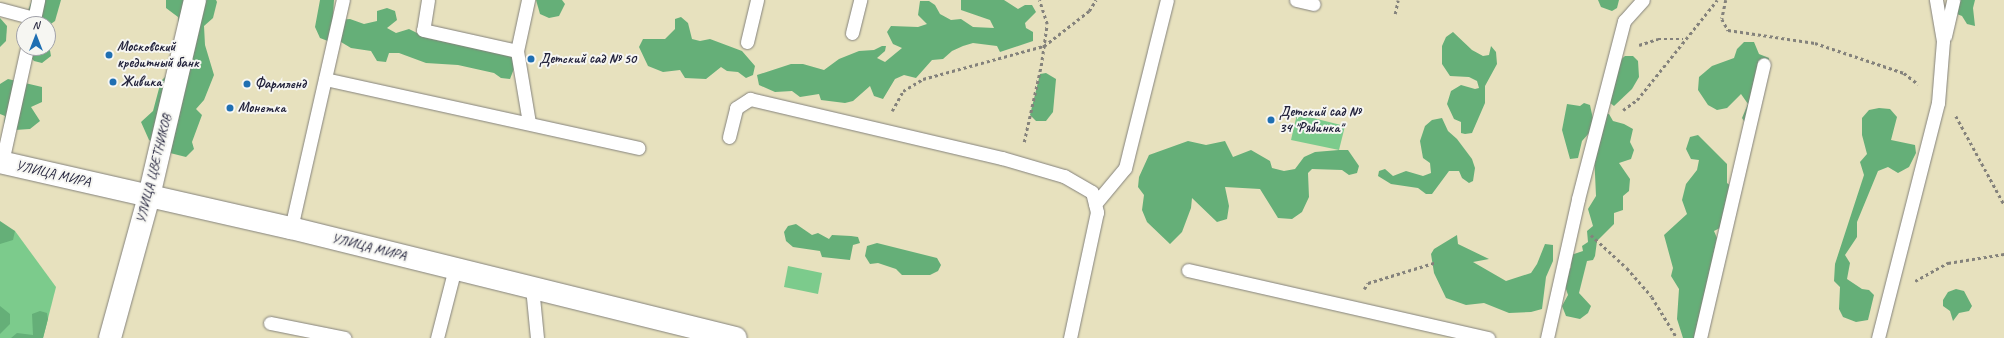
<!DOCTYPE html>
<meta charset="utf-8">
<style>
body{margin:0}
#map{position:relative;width:2004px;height:338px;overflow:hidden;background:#e7e1be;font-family:Caveat,sans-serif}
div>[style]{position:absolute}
.green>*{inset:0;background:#7ccb8c}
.forest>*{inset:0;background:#65af78}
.path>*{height:2.5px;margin-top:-1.25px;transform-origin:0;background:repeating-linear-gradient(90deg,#84827c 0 3px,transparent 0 6px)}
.roads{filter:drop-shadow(0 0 1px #84827c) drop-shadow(0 0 1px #84827c)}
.service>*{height:13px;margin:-6.5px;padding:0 6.5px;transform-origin:6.5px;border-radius:6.5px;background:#fff}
.tertiary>*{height:22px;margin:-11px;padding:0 11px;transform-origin:11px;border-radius:11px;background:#fff}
.secondary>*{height:22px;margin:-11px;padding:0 11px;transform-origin:11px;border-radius:11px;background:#fff}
.dots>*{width:11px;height:11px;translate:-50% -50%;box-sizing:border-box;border:2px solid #f6f6f2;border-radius:50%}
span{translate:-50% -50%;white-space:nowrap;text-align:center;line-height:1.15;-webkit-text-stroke:4px #f6f6f2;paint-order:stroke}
.poi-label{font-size:14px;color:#22223b;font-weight:700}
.left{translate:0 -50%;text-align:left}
.street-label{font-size:14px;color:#22223b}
.north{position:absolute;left:16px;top:16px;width:40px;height:40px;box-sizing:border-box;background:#f6f6f2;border:1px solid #a1a1a9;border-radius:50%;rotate:0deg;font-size:11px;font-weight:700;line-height:16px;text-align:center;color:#22223b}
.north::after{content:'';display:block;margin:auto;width:14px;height:18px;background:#1f6fb2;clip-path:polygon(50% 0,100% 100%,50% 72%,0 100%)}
</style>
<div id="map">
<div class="green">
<i style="clip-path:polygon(1297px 114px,1345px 126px,1339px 150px,1291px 140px)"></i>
<i style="clip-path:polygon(0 228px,15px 231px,56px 287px,43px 338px,0 338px)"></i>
<i style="clip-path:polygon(788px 266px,822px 273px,818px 294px,784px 287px)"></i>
</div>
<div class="forest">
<i style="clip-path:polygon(32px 0,61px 0,55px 21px,48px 26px,30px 24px,26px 16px)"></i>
<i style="clip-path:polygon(166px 0,216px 0,217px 2px,213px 18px,204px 26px,205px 45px,214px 75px,204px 100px,196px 109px,202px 115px,192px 142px,194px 149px,186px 157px,170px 153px,149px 140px,141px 122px,153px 111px,161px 81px,170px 72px,179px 27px,178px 17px,166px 8px)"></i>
<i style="clip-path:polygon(320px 0,334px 0,333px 17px,338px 20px,350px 19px,364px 24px,377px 21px,377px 11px,387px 8px,395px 11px,397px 20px,387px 28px,396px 33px,409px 29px,427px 38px,512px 56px,515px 66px,510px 79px,501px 78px,494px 73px,458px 65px,426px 63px,399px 53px,389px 53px,386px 62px,377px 61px,371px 51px,351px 48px,341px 42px,333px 43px,320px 38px,315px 27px)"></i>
<i style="clip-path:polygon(536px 0,562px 0,565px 4px,559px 16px,549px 18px,540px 14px)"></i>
<i style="clip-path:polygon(961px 0,1004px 0,1018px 9px,1025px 5px,1032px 5px,1036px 12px,1025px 23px,1026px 28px,1033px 32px,1033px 41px,1000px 52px,997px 46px,973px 43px,963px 46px,952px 51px,943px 59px,932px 60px,916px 78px,904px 75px,895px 79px,883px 99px,874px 96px,870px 86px,853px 101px,845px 103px,821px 100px,819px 94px,800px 97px,792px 91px,775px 92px,759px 85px,757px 75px,791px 64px,803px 64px,824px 70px,839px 59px,859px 51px,874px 50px,882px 46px,886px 46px,885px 51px,877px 58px,885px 62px,902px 48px,893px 44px,887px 32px,891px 26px,918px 27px,927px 24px,918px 15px,920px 1px,929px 1px,935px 5px,940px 14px,951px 20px,961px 19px,973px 27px,994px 28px,990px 20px,961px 10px)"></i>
<i style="clip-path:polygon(1598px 0,1619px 0,1617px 8px,1612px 11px,1601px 7px)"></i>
<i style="clip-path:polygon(1958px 0,1975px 0,1973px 8px,1975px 26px,1967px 24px,1962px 16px,1957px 14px)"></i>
<i style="clip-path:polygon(681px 17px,688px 23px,692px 39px,700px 41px,710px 39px,742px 51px,755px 66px,753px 75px,746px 78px,738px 72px,727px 71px,721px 67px,706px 79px,685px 78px,680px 70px,663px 72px,648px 66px,639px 47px,643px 39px,665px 39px,675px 29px,675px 19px)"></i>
<i style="clip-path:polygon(0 18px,7px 26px,6px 41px,0 47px)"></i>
<i style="clip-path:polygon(1453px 32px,1472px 50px,1483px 56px,1489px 55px,1491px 46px,1496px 52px,1497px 64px,1485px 86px,1485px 103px,1472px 133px,1465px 134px,1461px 133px,1461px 122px,1454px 119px,1447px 104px,1451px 91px,1461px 85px,1475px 89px,1479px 88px,1477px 81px,1469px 77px,1450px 76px,1442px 64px,1442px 46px,1446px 37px)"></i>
<i style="clip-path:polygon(48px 39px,51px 56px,42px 63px,34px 61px,26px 52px,26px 48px,48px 48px)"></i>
<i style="clip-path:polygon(1744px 42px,1754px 42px,1759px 54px,1769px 58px,1766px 75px,1746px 124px,1742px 118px,1748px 104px,1741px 94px,1727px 108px,1717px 110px,1708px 105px,1698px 90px,1699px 77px,1712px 66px,1734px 58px,1737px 49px)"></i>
<i style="clip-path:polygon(1625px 56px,1633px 56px,1638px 61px,1639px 77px,1632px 89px,1614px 106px,1609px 102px,1618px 62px)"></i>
<i style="clip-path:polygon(1046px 73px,1056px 79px,1053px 112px,1046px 121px,1036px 121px,1030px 115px,1040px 74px)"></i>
<i style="clip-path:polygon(8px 79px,42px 87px,42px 102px,31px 107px,40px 121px,30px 129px,15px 130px,4px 123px,5px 116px,0 114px,0 84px)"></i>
<i style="clip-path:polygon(1584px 103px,1590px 105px,1593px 119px,1590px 132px,1582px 141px,1578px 158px,1570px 159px,1562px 130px,1567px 104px,1580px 106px)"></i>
<i style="clip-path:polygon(1879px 108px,1890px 109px,1897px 117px,1891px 140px,1915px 145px,1916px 153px,1909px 167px,1898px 173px,1888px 167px,1878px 171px,1857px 222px,1857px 237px,1845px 255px,1850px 263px,1847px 279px,1862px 289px,1869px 290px,1874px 295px,1868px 320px,1856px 322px,1843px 317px,1839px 309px,1840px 287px,1834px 281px,1835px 264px,1864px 175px,1860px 162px,1867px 154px,1862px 135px,1862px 118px,1869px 110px)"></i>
<i style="clip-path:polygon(1604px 113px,1609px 114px,1613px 121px,1624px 124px,1633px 129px,1630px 142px,1634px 150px,1631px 159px,1619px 163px,1630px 179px,1629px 191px,1623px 196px,1623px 210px,1614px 213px,1614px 224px,1597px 241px,1595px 256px,1593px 260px,1587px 261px,1579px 293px,1591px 306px,1588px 313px,1580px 319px,1566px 316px,1562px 306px,1568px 295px,1564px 283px,1568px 269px,1571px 268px,1571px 255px,1583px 251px,1582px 246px,1588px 242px,1587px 231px,1593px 226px,1588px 209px,1596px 196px,1594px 152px)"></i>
<i style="clip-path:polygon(1442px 118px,1448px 131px,1457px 139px,1472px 159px,1475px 168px,1473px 181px,1469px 183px,1462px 178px,1459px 171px,1449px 171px,1432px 194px,1426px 194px,1418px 188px,1391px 184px,1378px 176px,1379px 171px,1385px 169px,1393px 176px,1406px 171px,1423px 176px,1431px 173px,1430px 163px,1423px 158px,1420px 141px,1425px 126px,1432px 120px)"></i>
<i style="clip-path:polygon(1698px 135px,1727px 164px,1727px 183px,1735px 189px,1726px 225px,1714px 231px,1717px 238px,1696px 338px,1683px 338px,1677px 319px,1679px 289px,1671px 276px,1673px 268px,1664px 235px,1687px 214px,1682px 200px,1686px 184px,1697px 170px,1699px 160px,1691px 159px,1686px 149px,1690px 137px)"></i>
<i style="clip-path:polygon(1188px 141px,1206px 145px,1225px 141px,1233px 157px,1251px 150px,1270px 161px,1272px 168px,1284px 171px,1295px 169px,1304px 157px,1315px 152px,1339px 150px,1348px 150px,1359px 166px,1357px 173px,1349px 175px,1342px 170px,1312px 169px,1308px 173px,1309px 197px,1302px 212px,1292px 219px,1278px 218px,1260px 189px,1225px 187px,1229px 206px,1227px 219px,1217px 222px,1192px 198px,1191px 208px,1182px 232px,1170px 244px,1147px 222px,1142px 210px,1144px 195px,1138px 187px,1139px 177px,1149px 155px)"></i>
<i style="clip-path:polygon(0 221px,15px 231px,13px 240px,0 244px)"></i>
<i style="clip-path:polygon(796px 224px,812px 235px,818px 233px,829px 239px,832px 235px,851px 236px,858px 237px,860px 243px,853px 245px,850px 260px,822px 257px,820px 251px,793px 247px,786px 241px,784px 232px,788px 226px)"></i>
<i style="clip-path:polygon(1457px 235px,1458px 244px,1489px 259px,1473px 262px,1506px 281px,1531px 273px,1537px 264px,1545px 244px,1553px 245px,1553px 261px,1546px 277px,1542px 309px,1531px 312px,1509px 313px,1484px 303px,1466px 305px,1446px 298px,1434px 273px,1431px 254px,1434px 249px)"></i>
<i style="clip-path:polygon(877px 243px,937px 258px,941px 265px,938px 271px,930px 275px,902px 275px,896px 269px,878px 263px,870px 264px,865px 256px,867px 246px)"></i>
<i style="clip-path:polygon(1956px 289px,1964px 291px,1972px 306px,1969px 311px,1959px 313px,1953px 321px,1950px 311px,1943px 306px,1943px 300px,1948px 292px)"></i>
<i style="clip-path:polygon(0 306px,10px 314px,10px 324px,0 334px)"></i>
<i style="clip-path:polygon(40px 311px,47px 313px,48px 319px,43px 338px,11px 338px,17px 333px,33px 335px,32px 314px)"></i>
</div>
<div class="path">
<i style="left:1726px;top:0;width:19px;rotate:102deg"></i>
<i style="left:1722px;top:19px;width:13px;rotate:61deg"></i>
<i style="left:1728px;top:30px;width:88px;rotate:8.5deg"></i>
<i style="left:1815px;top:43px;width:94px;rotate:18.6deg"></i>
<i style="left:1904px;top:73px;width:18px;rotate:38deg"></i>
<i style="left:1395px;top:14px;width:14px;rotate:-78deg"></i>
<i style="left:1639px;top:45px;width:20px;rotate:-18deg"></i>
<i style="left:1658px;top:39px;width:25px"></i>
<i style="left:1623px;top:110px;width:17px;rotate:-36deg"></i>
<i style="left:1637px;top:100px;width:128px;rotate:-51.3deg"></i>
<i style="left:892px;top:111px;width:23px;rotate:-61deg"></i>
<i style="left:903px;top:91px;width:23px;rotate:-31deg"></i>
<i style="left:923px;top:79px;width:125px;rotate:-15.3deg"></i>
<i style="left:1044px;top:46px;width:57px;rotate:-37.9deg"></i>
<i style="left:1089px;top:11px;width:13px;rotate:-58deg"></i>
<i style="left:1956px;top:116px;width:100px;rotate:61.4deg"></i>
<i style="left:1024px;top:142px;width:78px;rotate:-77.4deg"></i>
<i style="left:1041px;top:66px;width:42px;rotate:-81.9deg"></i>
<i style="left:1047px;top:24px;width:25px;rotate:-108deg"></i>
<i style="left:1591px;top:235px;width:49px;rotate:42.5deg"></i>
<i style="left:1627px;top:268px;width:38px;rotate:49deg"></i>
<i style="left:1652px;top:297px;width:48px;rotate:58.6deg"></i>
<i style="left:1915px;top:281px;width:38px;rotate:-29deg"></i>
<i style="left:1948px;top:263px;width:57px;rotate:-9.1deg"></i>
<i style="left:1364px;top:289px;width:7px;rotate:-56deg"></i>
<i style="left:1368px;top:283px;width:72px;rotate:-16.9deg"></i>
</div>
<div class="roads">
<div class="service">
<i style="left:428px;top:0;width:30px;rotate:99deg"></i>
<i style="left:423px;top:30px;width:96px;rotate:12.6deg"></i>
<i style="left:517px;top:51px;width:52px;rotate:-77.8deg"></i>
<i style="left:1296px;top:0;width:18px;rotate:13deg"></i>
<i style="left:0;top:9px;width:35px;rotate:15deg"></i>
<i style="left:33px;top:24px;width:25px;rotate:-78deg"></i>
<i style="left:852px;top:33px;width:34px;rotate:-76deg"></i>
<i style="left:1945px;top:36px;width:37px;rotate:-77deg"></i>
<i style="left:747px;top:42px;width:43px;rotate:-76.6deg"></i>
<i style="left:517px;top:51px;width:73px;rotate:80.5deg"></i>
<i style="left:325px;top:79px;width:321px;rotate:12.4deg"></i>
<i style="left:729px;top:137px;width:30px;rotate:-76deg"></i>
<i style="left:736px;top:108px;width:17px;rotate:-33deg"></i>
<i style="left:750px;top:99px;width:259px;rotate:13.2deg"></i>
<i style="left:1002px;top:158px;width:65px;rotate:16.2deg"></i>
<i style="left:1064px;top:176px;width:32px;rotate:30deg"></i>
<i style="left:1092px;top:192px;width:21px;rotate:76deg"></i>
<i style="left:1097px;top:212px;width:129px;rotate:102.1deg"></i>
<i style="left:2px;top:162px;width:117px;rotate:-77.6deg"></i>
<i style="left:1095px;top:204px;width:47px;rotate:-50.2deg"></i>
<i style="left:1125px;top:168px;width:173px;rotate:-76deg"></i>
<i style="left:291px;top:228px;width:234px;rotate:-77.2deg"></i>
<i style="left:1188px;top:270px;width:308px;rotate:12.8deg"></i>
<i style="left:532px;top:287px;width:51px;rotate:84.4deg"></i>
<i style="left:270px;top:323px;width:76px;rotate:11.3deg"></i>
<i style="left:437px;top:338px;width:72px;rotate:-75.6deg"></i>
<i style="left:1547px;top:338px;width:142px;rotate:-77.4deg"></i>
<i style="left:1578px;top:199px;width:184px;rotate:-75.5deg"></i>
<i style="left:1624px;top:21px;width:28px;rotate:-48deg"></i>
<i style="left:1700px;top:338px;width:281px;rotate:-76.9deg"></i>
<i style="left:1878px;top:338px;width:243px;rotate:-75.7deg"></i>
<i style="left:1938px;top:103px;width:62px;rotate:-85.4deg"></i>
<i style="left:1943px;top:41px;width:42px;rotate:-99.7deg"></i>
</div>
<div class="tertiary">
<i style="left:110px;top:338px;width:147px;rotate:-74.6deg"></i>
<i style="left:149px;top:196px;width:201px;rotate:-76.8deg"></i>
</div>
<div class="secondary">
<i style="left:0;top:162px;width:298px;rotate:12.8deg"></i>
<i style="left:291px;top:228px;width:458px;rotate:13.9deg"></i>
</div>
</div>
<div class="dots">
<i style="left:109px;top:55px;background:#1f6fb2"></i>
<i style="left:531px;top:59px;background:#1f6fb2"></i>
<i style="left:113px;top:82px;background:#1f6fb2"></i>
<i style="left:247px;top:84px;background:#1f6fb2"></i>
<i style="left:230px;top:108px;background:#1f6fb2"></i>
<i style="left:1271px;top:120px;background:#1f6fb2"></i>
</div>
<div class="poi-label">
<span class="left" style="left:117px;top:55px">Московский<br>кредитный банк</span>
<span class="left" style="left:539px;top:59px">Детский сад № 50</span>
<span class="left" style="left:121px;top:82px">Живика</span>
<span class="left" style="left:255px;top:84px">Фармленд</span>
<span class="left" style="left:238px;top:108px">Монетка</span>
<span class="left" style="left:1279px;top:120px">Детский сад №<br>34 "Рябинка"</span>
</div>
<div class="street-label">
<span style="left:154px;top:169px;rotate:-76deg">УЛИЦА ЦВЕТНИКОВ</span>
<span style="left:53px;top:174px;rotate:13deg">УЛИЦА МИРА</span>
<span style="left:369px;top:247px;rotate:14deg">УЛИЦА МИРА</span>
</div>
<div class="north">N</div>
</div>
